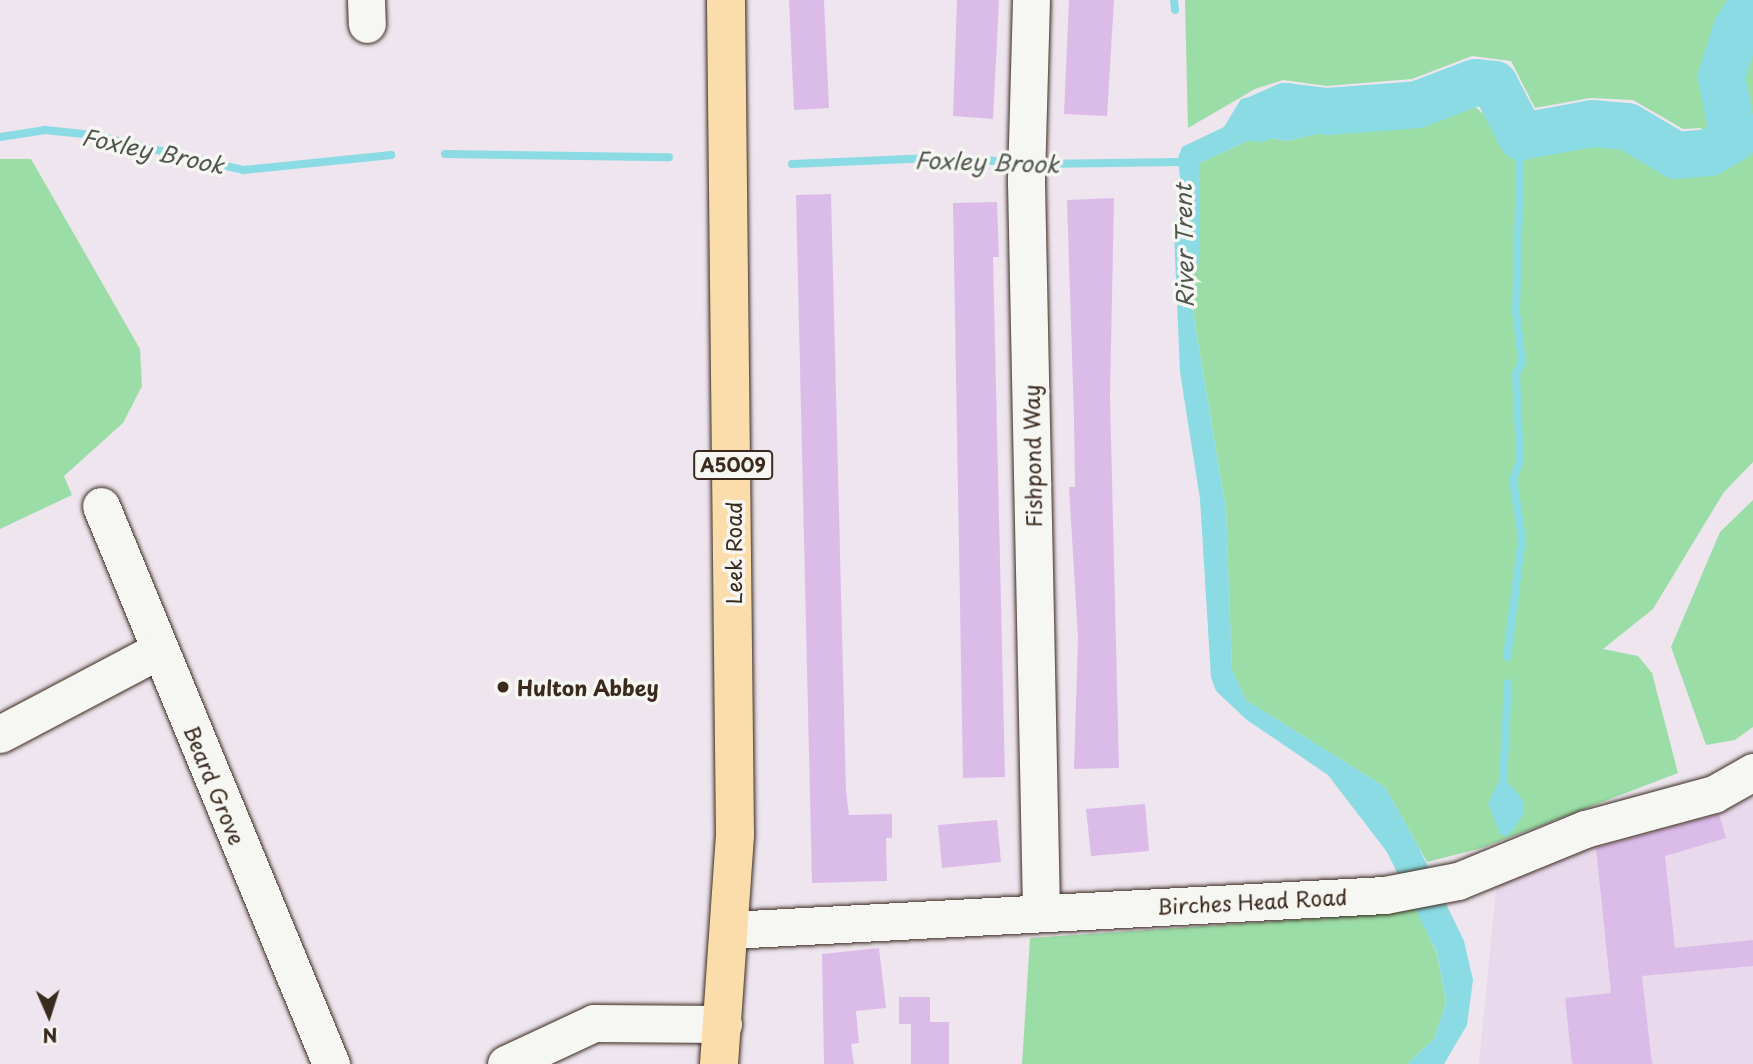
<!DOCTYPE html>
<style>
body{margin:0}
#map{position:relative;width:1753px;height:1064px;overflow:hidden;background:#eee5ef;font-family:"Playpen Sans",sans-serif}
div>[style]{position:absolute}
.built>*{inset:0;background:#e8d9ed}
.green>*{inset:0;background:#9bdda7}
.water>*{inset:0;background:#8adbe3}
.stream>*{height:8px;margin:-4px;padding:0 4px;transform-origin:4px;border-radius:4px;background:#8adbe3}
.river>*{height:47px;margin:-23.5px;padding:0 23.5px;transform-origin:23.5px;border-radius:23.5px;background:#8adbe3}
.building>*{inset:0;background:#dbbce9}
.roads{filter:drop-shadow(0 0 2px #3b2a1e) drop-shadow(0 0 2px #3b2a1e)}
.minor>*{height:37px;margin:-18.5px;padding:0 18.5px;transform-origin:18.5px;border-radius:18.5px;background:#f6f6f2}
.major>*{height:38px;margin:-19px;padding:0 19px;transform-origin:19px;border-radius:19px;background:#fbddab}
.dots>*{width:19px;height:19px;translate:-50% -50%;box-sizing:border-box;border:4px solid #f6f6f2;border-radius:50%}
span{translate:-50% -50%;white-space:nowrap;text-align:center;line-height:1.15;-webkit-text-stroke:7px #f6f6f2;paint-order:stroke}
.shield-label span{padding:2px 5px;background:#f6f6f2;border:2px solid;border-radius:5px;-webkit-text-stroke-width:0}
.shield-label{font-size:19px;color:#3b2a1e;font-weight:700}
.street-label{font-size:21px;color:#3b2a1e}
.poi-label{font-size:21px;color:#3b2a1e;font-weight:700}
.left{translate:0 -50%;text-align:left}
.water-label{font-size:23px;color:#4f564f;font-style:italic}
.north{position:absolute;left:14px;top:980px;width:70px;height:70px;-webkit-text-stroke:5px #f6f6f2;paint-order:stroke;rotate:177deg;font-size:19px;font-weight:700;line-height:28px;text-align:center;color:#3b2a1e}
.north::after{content:'';display:block;margin:auto;width:24px;height:32px;background:#3b2a1e;clip-path:polygon(50% 0,100% 100%,50% 72%,0 100%)}
</style>
<div id="map">
<div class="built">
<i style="clip-path:polygon(1753px 799px,1753px 1064px,1479px 1064px,1497px 879px,1594px 837px)"></i>
</div>
<div class="green">
<i style="clip-path:polygon(1185px 0,1753px 0,1753px 462px,1724px 492px,1653px 609px,1603px 649px,1638px 656px,1652px 673px,1678px 773px,1482px 848px,1427px 862px,1385px 787px,1246px 700px,1232px 670px,1226px 510px,1189px 288px,1199px 261px,1199px 163px,1259px 136px,1287px 141px,1321px 133px,1356px 133px,1471px 103px,1489px 119px,1492px 131px,1530px 150px,1599px 142px,1631px 149px,1657px 164px,1723px 169px,1701px 128px,1683px 129px,1633px 100px,1590px 98px,1535px 108px,1511px 61px,1472px 56px,1412px 79px,1327px 86px,1283px 80px,1255px 89px,1188px 128px)"></i>
<i style="clip-path:polygon(0 159px,31px 159px,140px 349px,142px 386px,123px 423px,64px 476px,72px 495px,0 529px)"></i>
<i style="clip-path:polygon(1753px 500px,1753px 727px,1735px 740px,1706px 745px,1671px 647px,1720px 532px)"></i>
<i style="clip-path:polygon(1413px 902px,1437px 954px,1446px 1002px,1434px 1039px,1407px 1064px,1022px 1064px,1030px 938px,1322px 918px)"></i>
</div>
<div class="water">
<i style="clip-path:polygon(1262px 94px,1317px 102px,1321px 133px,1287px 141px,1259px 136px,1199px 163px,1199px 261px,1189px 288px,1226px 510px,1232px 670px,1246px 700px,1385px 787px,1418px 846px,1464px 941px,1473px 980px,1467px 1025px,1444px 1064px,1407px 1064px,1434px 1039px,1446px 1002px,1437px 953px,1387px 852px,1328px 775px,1247px 720px,1216px 691px,1211px 677px,1200px 499px,1180px 372px,1174px 233px,1181px 188px,1178px 158px,1182px 147px,1224px 127px,1241px 99px)"></i>
<i style="clip-path:polygon(1502px 775px,1523px 800px,1524px 814px,1508px 837px,1500px 834px,1488px 803px)"></i>
</div>
<div class="stream">
<i style="left:1174px;top:0;width:10px;rotate:84deg"></i>
<i style="left:0;top:137px;width:46px;rotate:-8.8deg"></i>
<i style="left:45px;top:130px;width:48px;rotate:5.9deg"></i>
<i style="left:93px;top:135px;width:155px;rotate:13.1deg"></i>
<i style="left:244px;top:170px;width:148px;rotate:-5.8deg"></i>
<i style="left:445px;top:154px;width:224px;rotate:0.8deg"></i>
<i style="left:792px;top:164px;width:140px;rotate:-2.5deg"></i>
<i style="left:932px;top:158px;width:85px;rotate:2.7deg"></i>
<i style="left:1037px;top:164px;width:145px;rotate:-0.8deg"></i>
<i style="left:1507px;top:657px;width:120px;rotate:-82.8deg"></i>
<i style="left:1522px;top:538px;width:59px;rotate:-98.8deg"></i>
<i style="left:1513px;top:480px;width:20px;rotate:-70deg"></i>
<i style="left:1520px;top:461px;width:87px;rotate:-92.6deg"></i>
<i style="left:1516px;top:374px;width:13px;rotate:-63deg"></i>
<i style="left:1522px;top:362px;width:51px;rotate:-96.7deg"></i>
<i style="left:1516px;top:311px;width:175px;rotate:-88.4deg"></i>
<i style="left:1503px;top:785px;width:102px;rotate:-87.2deg"></i>
</div>
<div class="river">
<i style="left:1258px;top:118px;width:30px;rotate:-24deg"></i>
<i style="left:1285px;top:106px;width:42px;rotate:6.8deg"></i>
<i style="left:1327px;top:111px;width:90px;rotate:-4.4deg"></i>
<i style="left:1417px;top:104px;width:62px;rotate:-20.8deg"></i>
<i style="left:1475px;top:82px;width:19px;rotate:6deg"></i>
<i style="left:1494px;top:84px;width:59px;rotate:62.6deg"></i>
<i style="left:1521px;top:136px;width:72px;rotate:-10.4deg"></i>
<i style="left:1592px;top:123px;width:35px;rotate:5deg"></i>
<i style="left:1627px;top:126px;width:57px;rotate:30.6deg"></i>
<i style="left:1676px;top:155px;width:33px;rotate:-5deg"></i>
<i style="left:1709px;top:152px;width:28px;rotate:-30deg"></i>
<i style="left:1733px;top:138px;width:63px;rotate:-101deg"></i>
<i style="left:1721px;top:76px;width:49px;rotate:-72.3deg"></i>
<i style="left:1736px;top:29px;width:32px;rotate:-58deg"></i>
</div>
<div class="building">
<i style="clip-path:polygon(789px 0,824px 0,829px 108px,794px 110px)"></i>
<i style="clip-path:polygon(957px 0,999px 0,993px 119px,953px 116px)"></i>
<i style="clip-path:polygon(1069px 0,1114px 0,1107px 116px,1064px 114px)"></i>
<i style="clip-path:polygon(831px 194px,846px 791px,849px 815px,892px 814px,892px 838px,886px 838px,887px 881px,812px 883px,796px 195px)"></i>
<i style="clip-path:polygon(1114px 198px,1110px 396px,1119px 768px,1074px 769px,1078px 637px,1069px 487px,1075px 487px,1074px 418px,1067px 200px)"></i>
<i style="clip-path:polygon(997px 202px,999px 257px,993px 257px,1005px 777px,963px 778px,953px 203px)"></i>
<i style="clip-path:polygon(1145px 804px,1149px 851px,1091px 856px,1086px 809px)"></i>
<i style="clip-path:polygon(1719px 814px,1726px 838px,1665px 856px,1675px 948px,1753px 940px,1753px 966px,1642px 976px,1652px 1064px,1572px 1064px,1565px 998px,1611px 993px,1596px 848px)"></i>
<i style="clip-path:polygon(997px 820px,1001px 862px,942px 868px,938px 825px)"></i>
<i style="clip-path:polygon(879px 948px,886px 1008px,856px 1011px,859px 1043px,851px 1044px,854px 1064px,824px 1064px,822px 954px)"></i>
<i style="clip-path:polygon(899px 997px,930px 997px,930px 1022px,949px 1022px,949px 1064px,911px 1064px,911px 1024px,899px 1024px)"></i>
</div>
<div class="roads">
<div class="minor">
<i style="left:366px;top:0;width:24px;rotate:88deg"></i>
<i style="left:1031px;top:0;width:182px;rotate:91.6deg"></i>
<i style="left:1026px;top:182px;width:730px;rotate:88.82deg"></i>
<i style="left:101px;top:506px;width:604px;rotate:67.6deg"></i>
<i style="left:0;top:734px;width:180px;rotate:-27.8deg"></i>
<i style="left:730px;top:930px;width:656px;rotate:-3.06deg"></i>
<i style="left:1385px;top:895px;width:74px;rotate:-10.9deg"></i>
<i style="left:1458px;top:881px;width:137px;rotate:-22.3deg"></i>
<i style="left:1585px;top:829px;width:134px;rotate:-15.2deg"></i>
<i style="left:1714px;top:794px;width:45px;rotate:-29.4deg"></i>
<i style="left:506px;top:1064px;width:97px;rotate:-25deg"></i>
<i style="left:594px;top:1023px;width:129px;rotate:0.4deg"></i>
</div>
<div class="major">
<i style="left:719px;top:1064px;width:230px;rotate:-86deg"></i>
<i style="left:735px;top:835px;width:835px;rotate:-90.62deg"></i>
</div>
</div>
<div class="dots">
<i style="left:503px;top:687px;background:#3b2a1e"></i>
</div>
<div class="shield-label">
<span style="left:733px;top:465px">A5009</span>
</div>
<div class="street-label">
<span style="left:1032px;top:456px;rotate:-91deg">Fishpond Way</span>
<span style="left:733px;top:553px;rotate:-90deg">Leek Road</span>
<span style="left:215px;top:785px;rotate:68deg">Beard Grove</span>
<span style="left:1252px;top:901px;rotate:-3deg">Birches Head Road</span>
</div>
<div class="poi-label">
<span class="left" style="left:517px;top:687px">Hulton Abbey</span>
</div>
<div class="water-label">
<span style="left:153px;top:151px;rotate:12deg">Foxley Brook</span>
<span style="left:987px;top:162px;rotate:2deg">Foxley Brook</span>
<span style="left:1184px;top:246px;rotate:-91deg">River Trent</span>
</div>
<div class="north">N</div>
</div>
